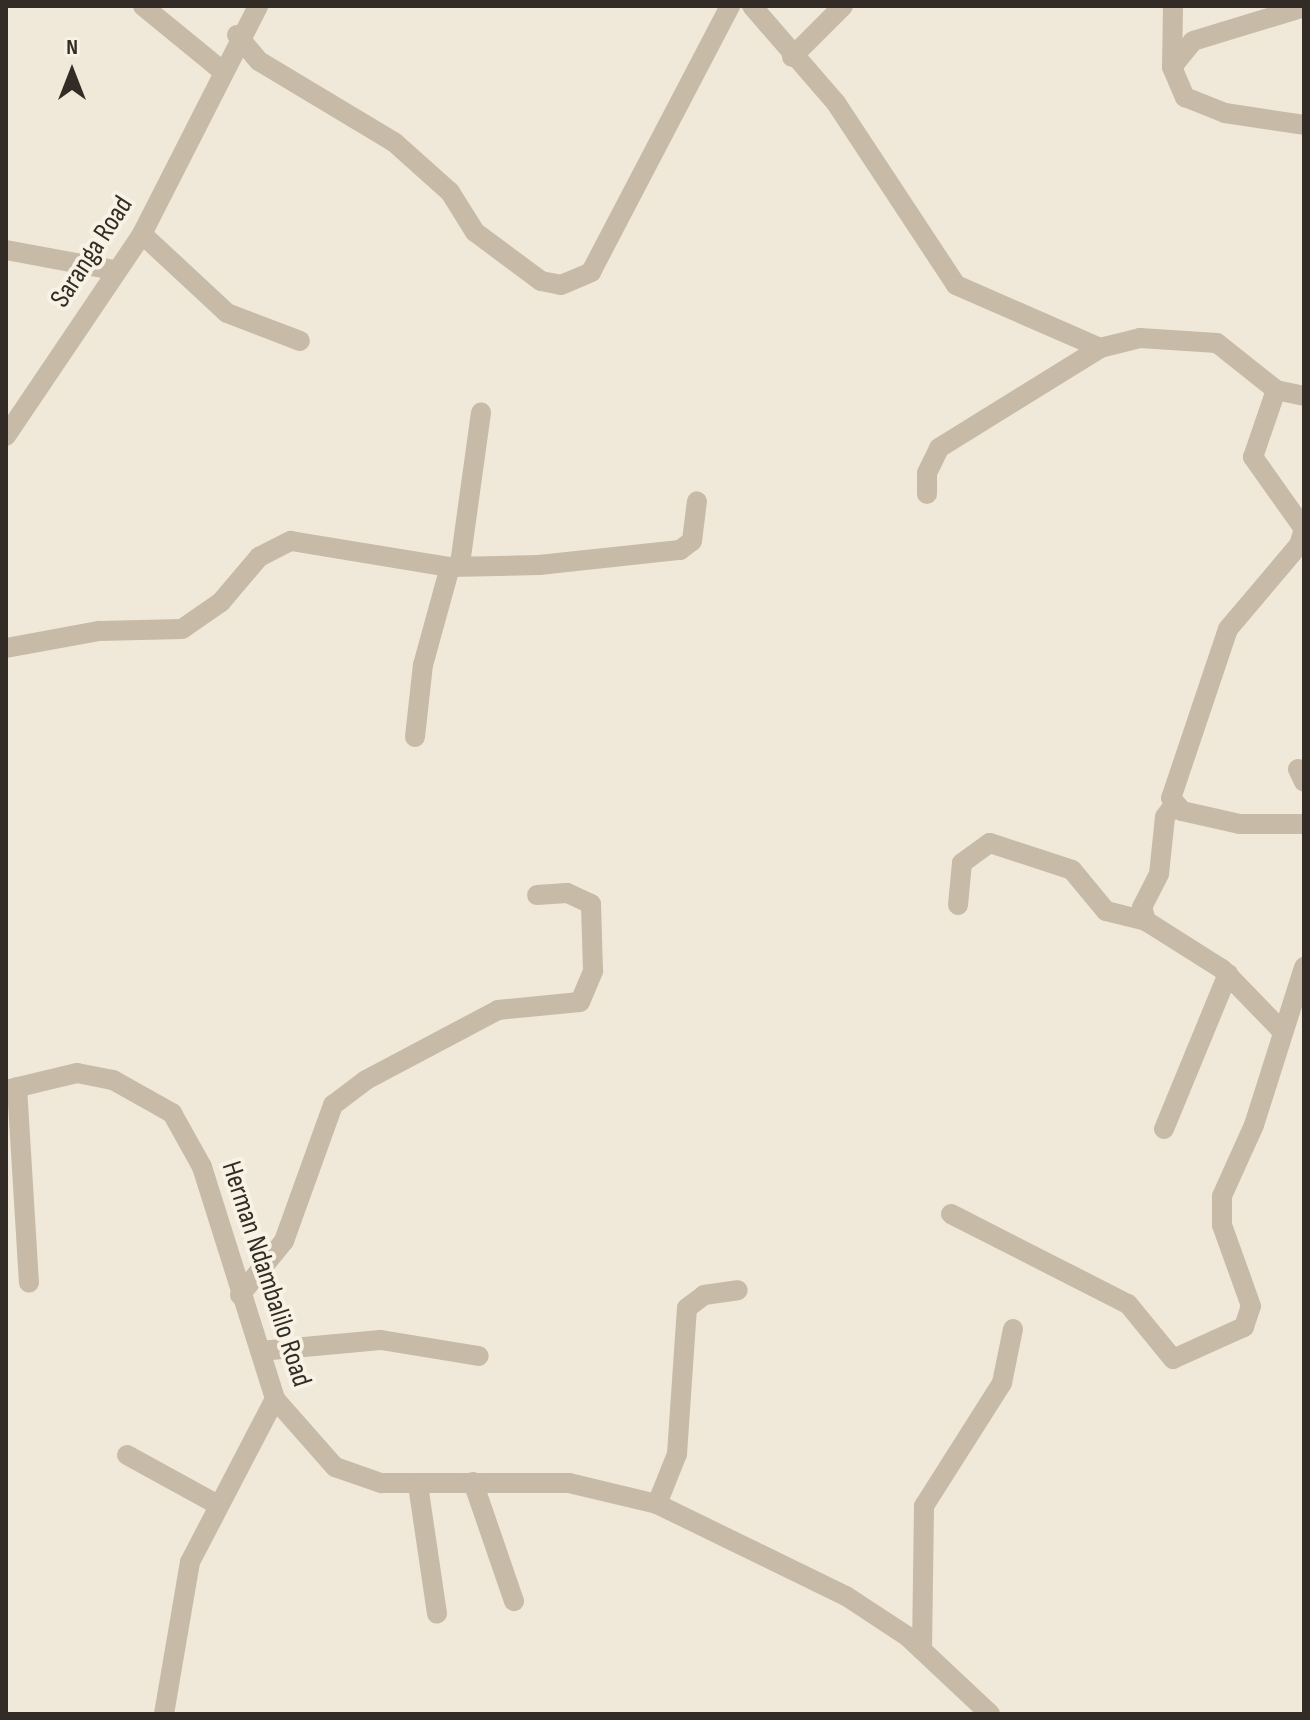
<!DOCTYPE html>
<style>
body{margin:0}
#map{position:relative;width:1310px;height:1720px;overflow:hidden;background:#f0e8d9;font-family:"Sofia Sans Condensed",sans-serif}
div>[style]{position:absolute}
.minor>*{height:20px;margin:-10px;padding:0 10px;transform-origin:10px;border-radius:10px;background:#c7baa6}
span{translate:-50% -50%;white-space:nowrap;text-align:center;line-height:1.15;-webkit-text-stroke:8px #f8f2e5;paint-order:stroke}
.street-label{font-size:28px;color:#332c26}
.frame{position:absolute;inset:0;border:8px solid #332c26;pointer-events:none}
.north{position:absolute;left:32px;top:32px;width:80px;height:80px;-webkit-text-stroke:6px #f8f2e5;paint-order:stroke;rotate:0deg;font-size:22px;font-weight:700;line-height:32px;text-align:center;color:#332c26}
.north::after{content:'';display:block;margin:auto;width:28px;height:36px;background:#332c26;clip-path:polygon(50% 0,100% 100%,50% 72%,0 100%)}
</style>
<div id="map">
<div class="minor">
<i style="left:143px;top:6px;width:99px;rotate:39.3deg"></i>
<i style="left:752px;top:6px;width:128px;rotate:49.1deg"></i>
<i style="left:836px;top:103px;width:218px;rotate:56.6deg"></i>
<i style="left:956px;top:285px;width:157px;rotate:23.6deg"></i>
<i style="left:1100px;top:348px;width:41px;rotate:-14deg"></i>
<i style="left:1140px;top:338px;width:77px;rotate:3.7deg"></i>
<i style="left:1217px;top:343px;width:75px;rotate:38.5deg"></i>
<i style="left:1276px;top:390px;width:29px;rotate:12deg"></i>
<i style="left:1173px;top:6px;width:61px;rotate:90.9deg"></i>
<i style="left:1172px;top:67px;width:33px;rotate:67deg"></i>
<i style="left:1185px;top:97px;width:43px;rotate:21.8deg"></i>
<i style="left:1225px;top:113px;width:80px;rotate:8.6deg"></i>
<i style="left:237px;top:35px;width:34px;rotate:50deg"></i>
<i style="left:259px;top:61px;width:157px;rotate:31deg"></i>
<i style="left:394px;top:142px;width:75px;rotate:41.8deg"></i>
<i style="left:450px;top:192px;width:47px;rotate:58deg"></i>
<i style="left:475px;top:232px;width:82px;rotate:36.6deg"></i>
<i style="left:541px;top:281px;width:20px;rotate:11deg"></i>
<i style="left:561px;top:285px;width:33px;rotate:-23deg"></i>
<i style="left:591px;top:272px;width:300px;rotate:-62.4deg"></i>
<i style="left:792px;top:57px;width:72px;rotate:-45deg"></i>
<i style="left:1172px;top:67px;width:33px;rotate:-51deg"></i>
<i style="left:1193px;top:41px;width:116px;rotate:-17deg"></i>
<i style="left:142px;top:234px;width:116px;rotate:42.9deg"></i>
<i style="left:227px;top:313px;width:78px;rotate:21deg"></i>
<i style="left:6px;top:250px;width:110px;rotate:10.5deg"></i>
<i style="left:1276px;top:390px;width:71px;rotate:108.9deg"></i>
<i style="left:1253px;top:457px;width:88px;rotate:54.7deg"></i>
<i style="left:1304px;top:529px;width:17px;rotate:107deg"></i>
<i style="left:1299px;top:545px;width:110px;rotate:130.2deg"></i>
<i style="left:1228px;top:629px;width:178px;rotate:108.6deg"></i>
<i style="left:1171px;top:798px;width:17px;rotate:50deg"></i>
<i style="left:1182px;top:811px;width:58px;rotate:12.8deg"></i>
<i style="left:1239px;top:824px;width:65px"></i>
<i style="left:6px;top:436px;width:244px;rotate:-56deg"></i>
<i style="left:142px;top:234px;width:256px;rotate:-63deg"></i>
<i style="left:927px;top:494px;width:21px;rotate:-90deg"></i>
<i style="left:927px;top:473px;width:28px;rotate:-64deg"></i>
<i style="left:939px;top:448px;width:190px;rotate:-31.8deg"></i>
<i style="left:460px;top:564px;width:153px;rotate:-82.1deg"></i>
<i style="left:6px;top:648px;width:95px;rotate:-10.4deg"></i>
<i style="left:99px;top:631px;width:83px;rotate:-1.4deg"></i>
<i style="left:182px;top:629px;width:47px;rotate:-34.7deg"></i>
<i style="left:221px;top:602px;width:59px;rotate:-49.8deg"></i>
<i style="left:259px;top:557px;width:36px;rotate:-27deg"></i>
<i style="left:291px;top:541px;width:161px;rotate:9.3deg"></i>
<i style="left:450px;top:567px;width:89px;rotate:-1.3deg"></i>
<i style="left:539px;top:565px;width:142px;rotate:-6.1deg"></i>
<i style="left:680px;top:550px;width:15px;rotate:-37deg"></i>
<i style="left:692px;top:541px;width:40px;rotate:-82.9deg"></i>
<i style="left:415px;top:737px;width:72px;rotate:-83.7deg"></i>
<i style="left:423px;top:665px;width:102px;rotate:-74.6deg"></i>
<i style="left:1298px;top:769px;width:14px;rotate:65deg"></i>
<i style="left:1173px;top:806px;width:14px;rotate:126deg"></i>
<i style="left:1165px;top:817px;width:57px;rotate:96deg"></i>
<i style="left:1159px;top:874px;width:37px;rotate:117deg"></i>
<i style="left:1142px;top:907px;width:15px;rotate:74deg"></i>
<i style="left:1146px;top:921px;width:90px;rotate:32.3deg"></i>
<i style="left:1222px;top:969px;width:86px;rotate:45.9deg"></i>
<i style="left:958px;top:905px;width:42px;rotate:-84.6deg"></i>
<i style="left:962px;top:863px;width:34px;rotate:-36deg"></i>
<i style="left:990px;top:843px;width:86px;rotate:18.2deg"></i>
<i style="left:1072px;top:870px;width:53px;rotate:50.3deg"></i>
<i style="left:1106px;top:911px;width:41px;rotate:14deg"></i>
<i style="left:17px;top:1087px;width:196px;rotate:86.5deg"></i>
<i style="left:6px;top:1090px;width:73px;rotate:-13.5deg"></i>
<i style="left:77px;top:1073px;width:37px;rotate:11deg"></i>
<i style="left:113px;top:1080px;width:68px;rotate:29.2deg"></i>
<i style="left:172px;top:1113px;width:62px;rotate:60.9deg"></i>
<i style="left:202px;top:1167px;width:243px;rotate:72.5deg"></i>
<i style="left:275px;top:1399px;width:91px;rotate:48.6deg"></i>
<i style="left:335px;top:1467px;width:49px;rotate:19.2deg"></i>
<i style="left:381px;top:1483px;width:188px"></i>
<i style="left:569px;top:1483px;width:90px;rotate:13.4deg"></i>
<i style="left:657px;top:1504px;width:210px;rotate:26deg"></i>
<i style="left:846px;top:1596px;width:73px;rotate:33.3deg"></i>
<i style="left:907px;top:1636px;width:114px;rotate:43.2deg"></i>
<i style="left:1164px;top:1129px;width:168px;rotate:-67.6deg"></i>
<i style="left:951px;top:1214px;width:199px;rotate:27deg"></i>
<i style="left:1128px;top:1304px;width:71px;rotate:50.7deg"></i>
<i style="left:1173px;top:1359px;width:78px;rotate:-24.3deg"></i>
<i style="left:1244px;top:1327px;width:22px;rotate:-72deg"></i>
<i style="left:1251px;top:1306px;width:86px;rotate:-109.7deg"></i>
<i style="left:1222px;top:1225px;width:29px;rotate:-90deg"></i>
<i style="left:1222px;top:1196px;width:78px;rotate:-65.7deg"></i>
<i style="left:1254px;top:1125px;width:166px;rotate:-72.4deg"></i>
<i style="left:240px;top:1295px;width:70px;rotate:-50.8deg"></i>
<i style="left:284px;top:1241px;width:145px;rotate:-70.2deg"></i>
<i style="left:333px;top:1105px;width:41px;rotate:-37.1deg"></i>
<i style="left:366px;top:1080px;width:149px;rotate:-27.9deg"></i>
<i style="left:498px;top:1010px;width:82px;rotate:-5.6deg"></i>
<i style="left:580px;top:1002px;width:34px;rotate:-67deg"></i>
<i style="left:593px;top:971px;width:67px;rotate:-91.7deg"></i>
<i style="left:591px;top:904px;width:26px;rotate:-155deg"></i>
<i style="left:567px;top:893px;width:30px;rotate:176deg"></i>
<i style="left:260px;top:1351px;width:121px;rotate:-5.2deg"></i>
<i style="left:381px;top:1340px;width:99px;rotate:9.3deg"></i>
<i style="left:127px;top:1455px;width:104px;rotate:28.8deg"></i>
<i style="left:473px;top:1482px;width:126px;rotate:71deg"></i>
<i style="left:418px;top:1485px;width:130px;rotate:81.6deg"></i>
<i style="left:657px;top:1504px;width:54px;rotate:-68.2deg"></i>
<i style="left:677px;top:1454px;width:146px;rotate:-86.1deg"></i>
<i style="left:687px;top:1308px;width:21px;rotate:-37deg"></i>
<i style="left:704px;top:1295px;width:34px;rotate:-8deg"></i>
<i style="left:922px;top:1650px;width:144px;rotate:-89.2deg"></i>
<i style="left:924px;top:1506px;width:146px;rotate:-57.6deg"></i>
<i style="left:1002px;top:1383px;width:55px;rotate:-78.5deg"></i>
<i style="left:164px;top:1714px;width:154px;rotate:-80.3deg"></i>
<i style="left:190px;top:1562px;width:184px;rotate:-62.5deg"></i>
</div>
<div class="street-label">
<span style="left:92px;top:252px;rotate:-57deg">Saranga Road</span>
<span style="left:266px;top:1274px;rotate:72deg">Herman Ndambalilo Road</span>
</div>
<div class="frame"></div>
<div class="north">N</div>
</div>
